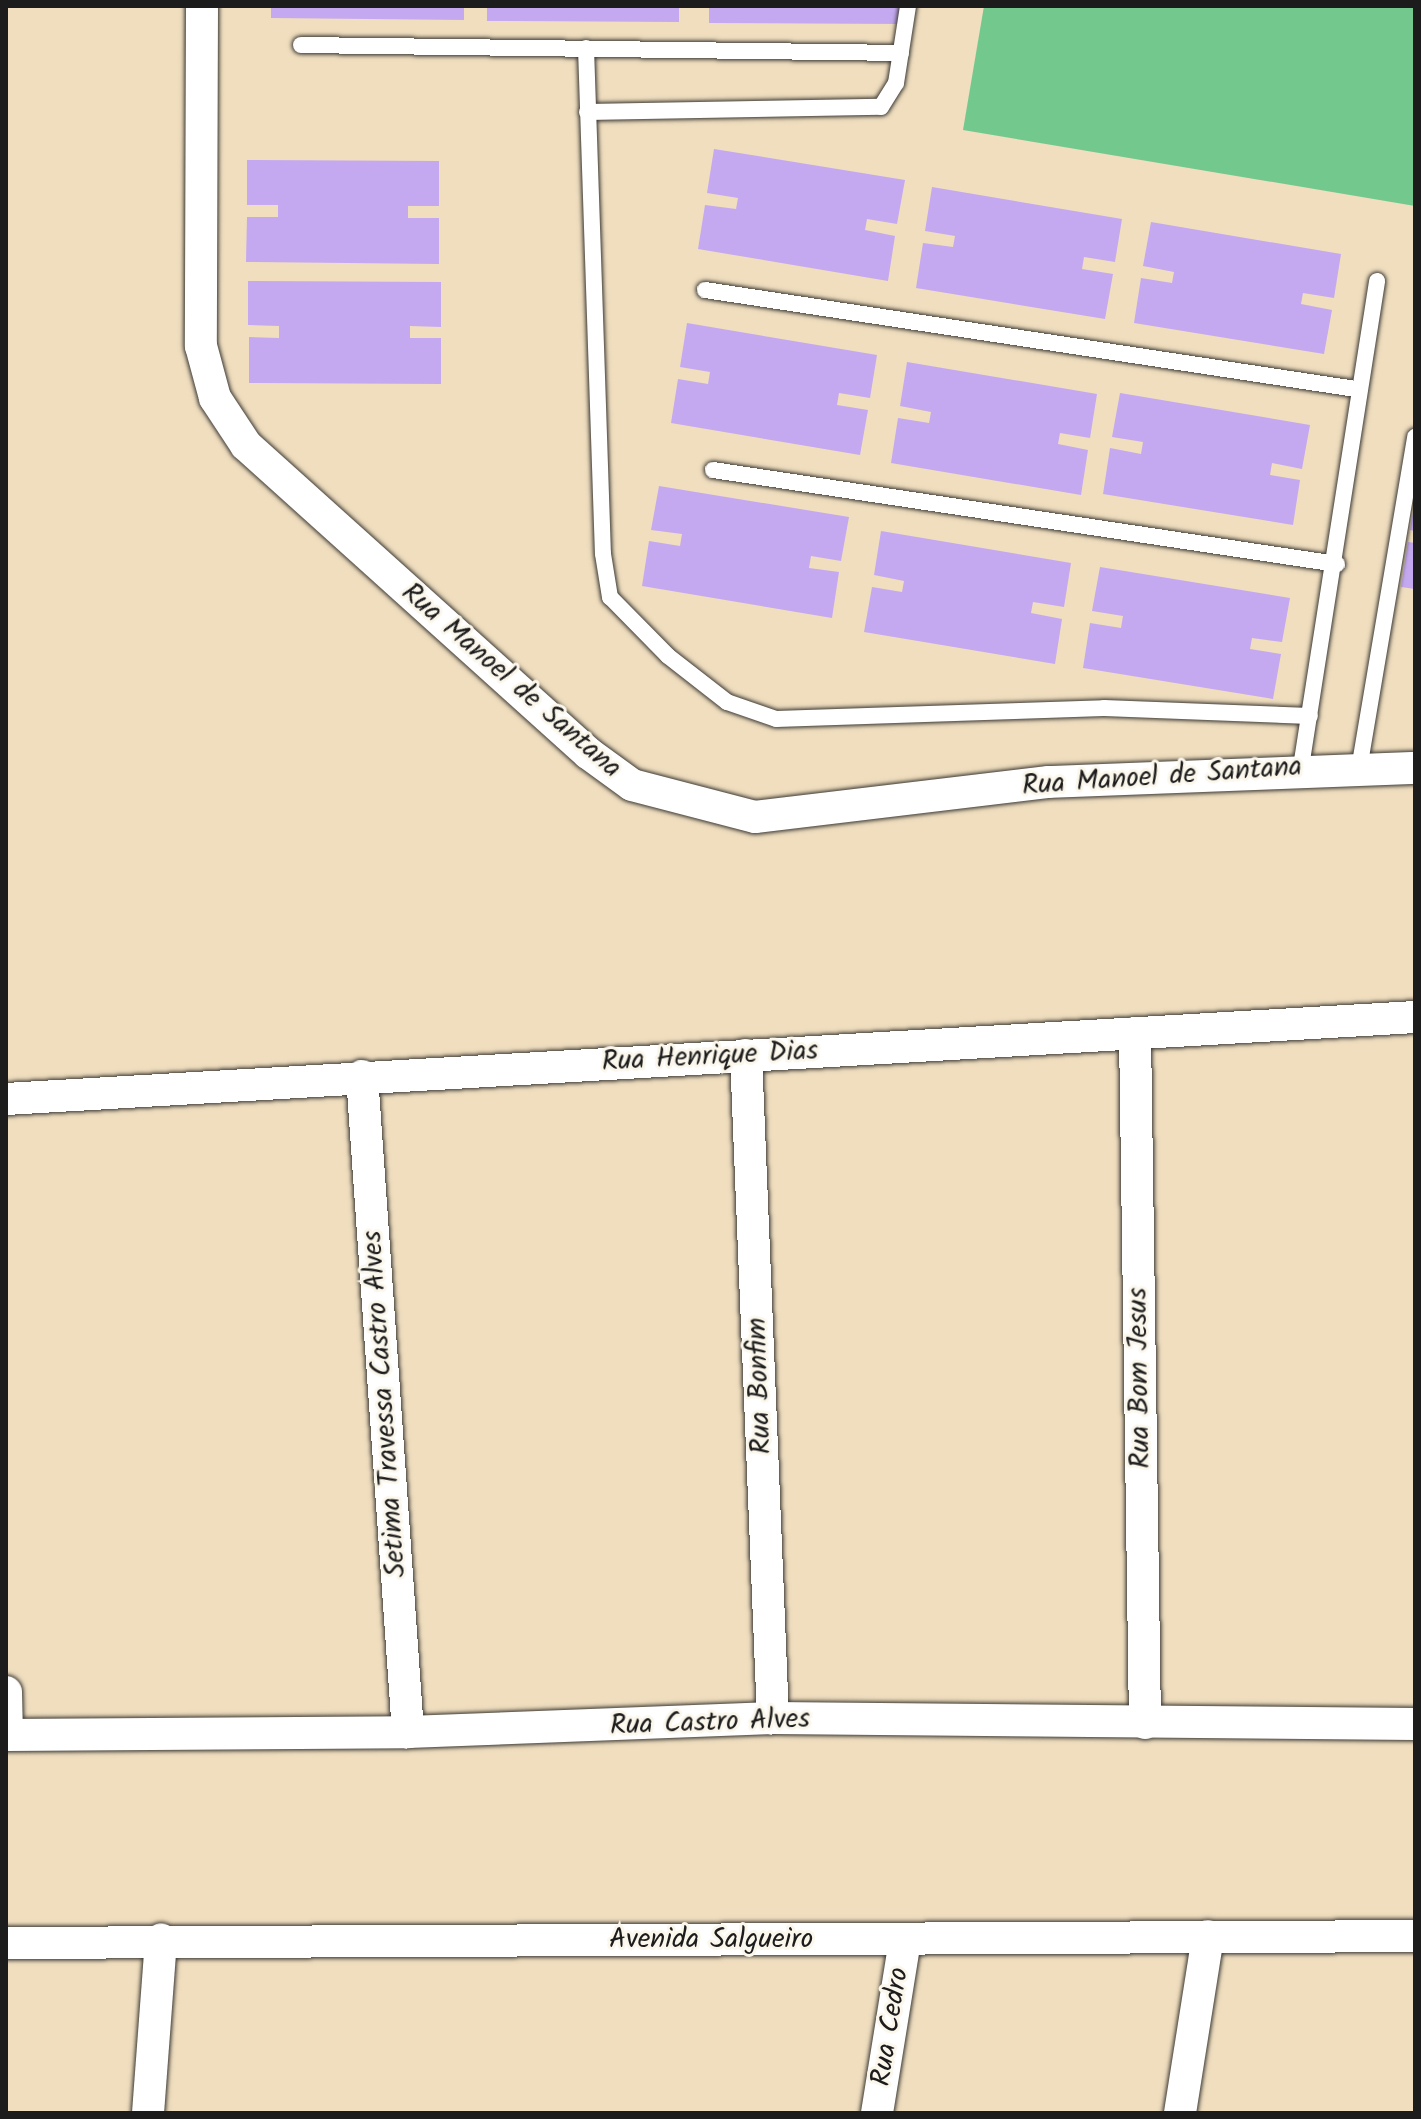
<!DOCTYPE html>
<style>
body{margin:0}
#map{position:relative;width:1421px;height:2119px;overflow:hidden;background:#f0debf;font-family:Kalam,sans-serif}
div>[style]{position:absolute}
.green>*{inset:0;background:#73c98d}
.building>*{inset:0;background:#c4a9f1}
.roads{filter:drop-shadow(0 0 2px #3c3934) drop-shadow(0 0 2px #3c3934)}
.service>*{height:16px;margin:-8px;padding:0 8px;transform-origin:8px;border-radius:8px;background:#fff}
.minor>*{height:32px;margin:-16px;padding:0 16px;transform-origin:16px;border-radius:16px;background:#fff}
span{translate:-50% -50%;white-space:nowrap;text-align:center;line-height:1.15;-webkit-text-stroke:6px #fbf7ec;paint-order:stroke}
.street-label{font-size:28px;color:#1c1c1c}
.frame{position:absolute;inset:0;border:8px solid #1c1c1c;pointer-events:none}
</style>
<div id="map">
<div class="green">
<i style="clip-path:polygon(984px 6px,1415px 6px,1415px 206px,963px 130px)"></i>
</div>
<div class="building">
<i style="clip-path:polygon(271px 6px,464px 6px,464px 20px,271px 18px)"></i>
<i style="clip-path:polygon(487px 6px,679px 6px,679px 22px,487px 21px)"></i>
<i style="clip-path:polygon(709px 6px,902px 6px,902px 24px,709px 23px)"></i>
<i style="clip-path:polygon(714px 149px,905px 180px,897px 224px,867px 219px,865px 230px,895px 236px,888px 281px,698px 249px,705px 205px,736px 209px,738px 198px,707px 193px)"></i>
<i style="clip-path:polygon(247px 160px,439px 161px,439px 206px,408px 206px,408px 218px,439px 218px,439px 264px,246px 262px,247px 217px,278px 217px,278px 205px,247px 205px)"></i>
<i style="clip-path:polygon(932px 187px,1122px 219px,1115px 262px,1084px 257px,1082px 269px,1113px 274px,1105px 319px,916px 288px,923px 243px,953px 247px,955px 236px,925px 231px)"></i>
<i style="clip-path:polygon(1151px 222px,1341px 254px,1334px 298px,1303px 293px,1301px 304px,1332px 310px,1324px 354px,1134px 323px,1141px 278px,1172px 283px,1174px 272px,1143px 266px)"></i>
<i style="clip-path:polygon(248px 281px,441px 282px,441px 327px,410px 326px,410px 338px,441px 338px,441px 384px,249px 383px,249px 337px,279px 338px,279px 326px,248px 325px)"></i>
<i style="clip-path:polygon(687px 323px,877px 355px,870px 398px,839px 393px,837px 405px,868px 410px,860px 455px,671px 423px,678px 379px,708px 384px,710px 372px,680px 367px)"></i>
<i style="clip-path:polygon(907px 362px,1097px 394px,1090px 438px,1060px 433px,1058px 444px,1088px 450px,1081px 495px,891px 463px,898px 418px,929px 423px,931px 412px,900px 406px)"></i>
<i style="clip-path:polygon(1120px 393px,1310px 425px,1302px 469px,1272px 463px,1270px 475px,1300px 480px,1293px 525px,1103px 494px,1110px 448px,1141px 454px,1143px 442px,1112px 437px)"></i>
<i style="clip-path:polygon(659px 486px,849px 517px,841px 561px,811px 556px,809px 568px,839px 572px,832px 618px,642px 586px,649px 541px,680px 546px,682px 534px,651px 530px)"></i>
<i style="clip-path:polygon(1413px 512px,1415px 512px,1415px 531px,1410px 530px)"></i>
<i style="clip-path:polygon(881px 531px,1071px 563px,1064px 607px,1033px 602px,1031px 613px,1062px 619px,1055px 664px,864px 632px,872px 587px,902px 592px,904px 581px,874px 575px)"></i>
<i style="clip-path:polygon(1408px 542px,1415px 543px,1415px 589px,1401px 587px)"></i>
<i style="clip-path:polygon(1100px 567px,1290px 598px,1282px 642px,1252px 638px,1250px 649px,1281px 654px,1273px 699px,1083px 668px,1090px 623px,1121px 628px,1123px 616px,1092px 611px)"></i>
</div>
<div class="roads">
<div class="service">
<i style="left:301px;top:45px;width:600px;rotate:0.76deg"></i>
<i style="left:586px;top:48px;width:506px;rotate:88.08deg"></i>
<i style="left:603px;top:554px;width:44px;rotate:80.8deg"></i>
<i style="left:610px;top:597px;width:83px;rotate:45.5deg"></i>
<i style="left:668px;top:656px;width:75px;rotate:37.9deg"></i>
<i style="left:727px;top:702px;width:52px;rotate:19.1deg"></i>
<i style="left:776px;top:719px;width:328px;rotate:-1.9deg"></i>
<i style="left:1104px;top:708px;width:206px;rotate:2.2deg"></i>
<i style="left:587px;top:112px;width:294px;rotate:-1deg"></i>
<i style="left:881px;top:107px;width:28px;rotate:-58deg"></i>
<i style="left:896px;top:83px;width:78px;rotate:-81.1deg"></i>
<i style="left:705px;top:290px;width:658px;rotate:8.65deg"></i>
<i style="left:713px;top:470px;width:631px;rotate:8.57deg"></i>
<i style="left:1301px;top:767px;width:492px;rotate:-81.1deg"></i>
<i style="left:1359px;top:769px;width:337px;rotate:-80.4deg"></i>
</div>
<div class="minor">
<i style="left:202px;top:6px;width:340px;rotate:90.2deg"></i>
<i style="left:201px;top:346px;width:54px;rotate:74.9deg"></i>
<i style="left:215px;top:398px;width:56px;rotate:56.6deg"></i>
<i style="left:246px;top:445px;width:460px;rotate:42deg"></i>
<i style="left:588px;top:753px;width:54px;rotate:36deg"></i>
<i style="left:632px;top:785px;width:127px;rotate:14.6deg"></i>
<i style="left:755px;top:817px;width:296px;rotate:-6.8deg"></i>
<i style="left:1049px;top:782px;width:366px;rotate:-2.2deg"></i>
<i style="left:1135px;top:1033px;width:690px;rotate:89.17deg"></i>
<i style="left:746px;top:1055px;width:664px;rotate:87.67deg"></i>
<i style="left:362px;top:1076px;width:658px;rotate:85.99deg"></i>
<i style="left:6px;top:1099px;width:1411px;rotate:-3.33deg"></i>
<i style="left:6px;top:1692px;width:43px;rotate:88.7deg"></i>
<i style="left:6px;top:1735px;width:402px;rotate:-0.4deg"></i>
<i style="left:408px;top:1732px;width:365px;rotate:-2.2deg"></i>
<i style="left:773px;top:1718px;width:642px;rotate:0.54deg"></i>
<i style="left:6px;top:1943px;width:1409px;rotate:-0.28deg"></i>
<i style="left:148px;top:2113px;width:174px;rotate:-85.7deg"></i>
<i style="left:877px;top:2113px;width:174px;rotate:-80.8deg"></i>
<i style="left:1180px;top:2113px;width:179px;rotate:-81deg"></i>
</div>
</div>
<div class="street-label">
<span style="left:511px;top:681px;rotate:41deg">Rua Manoel de Santana</span>
<span style="left:1162px;top:777px;rotate:-4deg">Rua Manoel de Santana</span>
<span style="left:710px;top:1057px;rotate:-3deg">Rua Henrique Dias</span>
<span style="left:1140px;top:1378px;rotate:-91deg">Rua Bom Jesus</span>
<span style="left:760px;top:1386px;rotate:-92deg">Rua Bonfim</span>
<span style="left:385px;top:1404px;rotate:-94deg">Setima Travessa Castro Alves</span>
<span style="left:710px;top:1723px;rotate:-2deg">Rua Castro Alves</span>
<span style="left:711px;top:1940px">Avenida Salgueiro</span>
<span style="left:891px;top:2027px;rotate:-81deg">Rua Cedro</span>
</div>
<div class="frame"></div>
</div>
